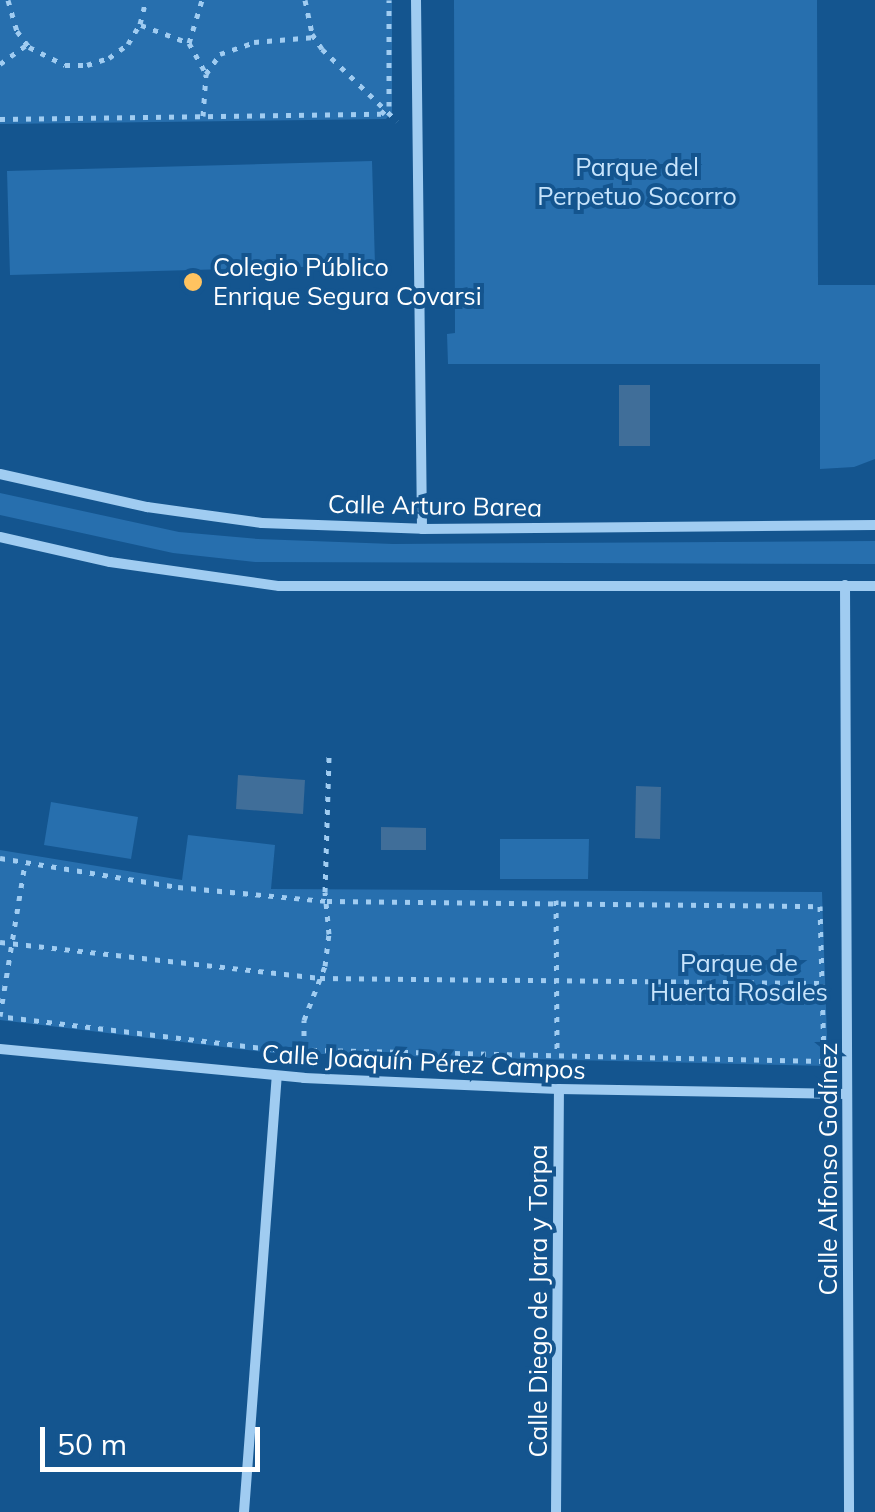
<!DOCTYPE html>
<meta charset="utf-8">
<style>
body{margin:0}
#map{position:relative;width:875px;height:1512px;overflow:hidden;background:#14558f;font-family:Mulish,sans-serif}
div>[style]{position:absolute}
.green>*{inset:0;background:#276fae}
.water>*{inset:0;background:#406e99}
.path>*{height:5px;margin-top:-2.5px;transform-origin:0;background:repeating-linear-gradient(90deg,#a0ccf1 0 5px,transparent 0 13px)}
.street>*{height:10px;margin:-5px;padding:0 5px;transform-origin:5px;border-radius:5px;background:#a0ccf1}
.dots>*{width:28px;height:28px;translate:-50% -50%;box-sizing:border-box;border:5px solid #14558f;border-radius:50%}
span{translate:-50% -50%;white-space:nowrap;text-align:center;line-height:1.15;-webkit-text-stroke:8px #14558f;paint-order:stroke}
.park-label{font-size:25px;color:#c7e4fc}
.poi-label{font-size:25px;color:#fff}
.left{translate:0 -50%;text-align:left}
.street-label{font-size:25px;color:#fff}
.scale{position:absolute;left:40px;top:1427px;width:220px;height:45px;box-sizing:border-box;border:5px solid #fff;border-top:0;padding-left:12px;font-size:30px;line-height:35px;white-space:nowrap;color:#fff;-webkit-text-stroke:8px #14558f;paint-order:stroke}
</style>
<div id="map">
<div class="green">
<i style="clip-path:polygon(0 0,392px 0,392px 112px,386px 119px,0 124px)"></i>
<i style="clip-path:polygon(454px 0,817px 0,818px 285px,875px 285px,875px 459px,854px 467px,820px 469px,820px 364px,448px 364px,447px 334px,455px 333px)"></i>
<i style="clip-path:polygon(372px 161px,375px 265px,10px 275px,7px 171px)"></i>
<i style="clip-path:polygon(0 493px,179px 532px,258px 539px,393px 544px,875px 541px,875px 564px,255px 562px,173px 553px,0 515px)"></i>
<i style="clip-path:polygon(51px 802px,138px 817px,131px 859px,44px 845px)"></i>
<i style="clip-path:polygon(188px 835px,275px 845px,271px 889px,822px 892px,828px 1066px,272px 1053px,0 1020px,0 850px,182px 880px)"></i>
<i style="clip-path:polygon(500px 839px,589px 839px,588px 879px,500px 879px)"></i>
</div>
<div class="water">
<i style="clip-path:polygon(650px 385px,650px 446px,619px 446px,619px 385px)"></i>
<i style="clip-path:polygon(238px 775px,305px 780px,303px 814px,236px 809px)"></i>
<i style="clip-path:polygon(636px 786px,661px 787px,660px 839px,635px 838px)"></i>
<i style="clip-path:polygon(381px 827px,426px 828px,426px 850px,381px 850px)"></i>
</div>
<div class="path">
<i style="left:8px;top:0;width:32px;rotate:74deg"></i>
<i style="left:17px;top:31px;width:20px;rotate:53deg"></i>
<i style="left:29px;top:47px;width:40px;rotate:26.6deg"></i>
<i style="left:65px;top:65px;width:22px"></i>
<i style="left:87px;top:65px;width:23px;rotate:-18deg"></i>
<i style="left:109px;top:58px;width:24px;rotate:-36deg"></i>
<i style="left:128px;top:44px;width:23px;rotate:-59deg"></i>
<i style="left:140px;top:24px;width:25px;rotate:-76deg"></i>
<i style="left:305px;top:0;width:35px;rotate:78deg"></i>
<i style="left:312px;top:34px;width:18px;rotate:56deg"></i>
<i style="left:322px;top:49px;width:104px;rotate:43.8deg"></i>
<i style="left:141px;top:25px;width:51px;rotate:20.6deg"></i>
<i style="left:189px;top:43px;width:35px;rotate:61deg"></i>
<i style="left:189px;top:43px;width:45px;rotate:-73.2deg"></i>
<i style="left:0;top:64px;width:32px;rotate:-36deg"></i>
<i style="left:203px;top:116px;width:42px;rotate:-85.9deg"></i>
<i style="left:206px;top:74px;width:24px;rotate:-55deg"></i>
<i style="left:220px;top:54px;width:36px;rotate:-19deg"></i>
<i style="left:254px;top:42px;width:61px;rotate:-4.7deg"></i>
<i style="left:0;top:119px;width:381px;rotate:-0.8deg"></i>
<i style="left:381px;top:114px;width:11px;rotate:-45deg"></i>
<i style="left:389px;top:106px;width:106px;rotate:-90deg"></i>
<i style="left:0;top:858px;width:180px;rotate:9.3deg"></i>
<i style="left:178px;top:887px;width:150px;rotate:5.4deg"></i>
<i style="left:327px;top:901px;width:493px;rotate:0.6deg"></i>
<i style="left:820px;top:906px;width:155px;rotate:88.5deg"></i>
<i style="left:824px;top:1061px;width:553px;rotate:-178.76deg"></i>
<i style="left:271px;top:1049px;width:273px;rotate:-173.1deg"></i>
<i style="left:0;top:1016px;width:155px;rotate:-80.7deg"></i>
<i style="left:556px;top:900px;width:155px;rotate:89.6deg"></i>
<i style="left:0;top:942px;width:322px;rotate:6.4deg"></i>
<i style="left:320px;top:978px;width:502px;rotate:0.57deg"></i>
<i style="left:304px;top:1061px;width:41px;rotate:-90deg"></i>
<i style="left:304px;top:1020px;width:58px;rotate:-68.7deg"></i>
<i style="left:325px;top:966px;width:32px;rotate:-83deg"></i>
<i style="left:329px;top:934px;width:42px;rotate:-95.4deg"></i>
<i style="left:325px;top:892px;width:138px;rotate:-88.3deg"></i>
</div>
<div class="street">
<i style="left:416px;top:0;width:529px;rotate:89.35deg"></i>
<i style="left:0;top:474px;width:151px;rotate:12.7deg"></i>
<i style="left:147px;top:507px;width:116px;rotate:7.9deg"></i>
<i style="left:262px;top:523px;width:160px;rotate:2.1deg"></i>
<i style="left:422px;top:529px;width:453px;rotate:-0.5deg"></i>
<i style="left:0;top:537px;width:113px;rotate:12.8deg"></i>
<i style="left:110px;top:562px;width:171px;rotate:8.1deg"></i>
<i style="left:279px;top:586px;width:596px"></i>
<i style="left:845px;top:585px;width:927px;rotate:89.75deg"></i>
<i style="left:0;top:1049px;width:305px;rotate:5.4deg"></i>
<i style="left:304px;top:1078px;width:255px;rotate:2.5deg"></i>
<i style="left:559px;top:1089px;width:288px;rotate:1deg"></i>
<i style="left:244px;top:1512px;width:437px;rotate:-85.7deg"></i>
<i style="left:556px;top:1512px;width:423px;rotate:-89.6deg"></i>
</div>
<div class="dots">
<i style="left:193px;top:282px;background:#ffc360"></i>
</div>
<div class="park-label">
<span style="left:637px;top:182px">Parque del<br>Perpetuo Socorro</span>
<span style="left:739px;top:978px">Parque de<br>Huerta Rosales</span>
</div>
<div class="poi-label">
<span class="left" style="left:213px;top:282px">Colegio Público<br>Enrique Segura Covarsi</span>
</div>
<div class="street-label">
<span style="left:435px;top:506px;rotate:1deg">Calle Arturo Barea</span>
<span style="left:424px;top:1062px;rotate:3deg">Calle Joaquín Pérez Campos</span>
<span style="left:828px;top:1169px;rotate:-90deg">Calle Alfonso Godínez</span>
<span style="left:538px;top:1301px;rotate:-90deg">Calle Diego de Jara y Torpa</span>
</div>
<div class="scale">50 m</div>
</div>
